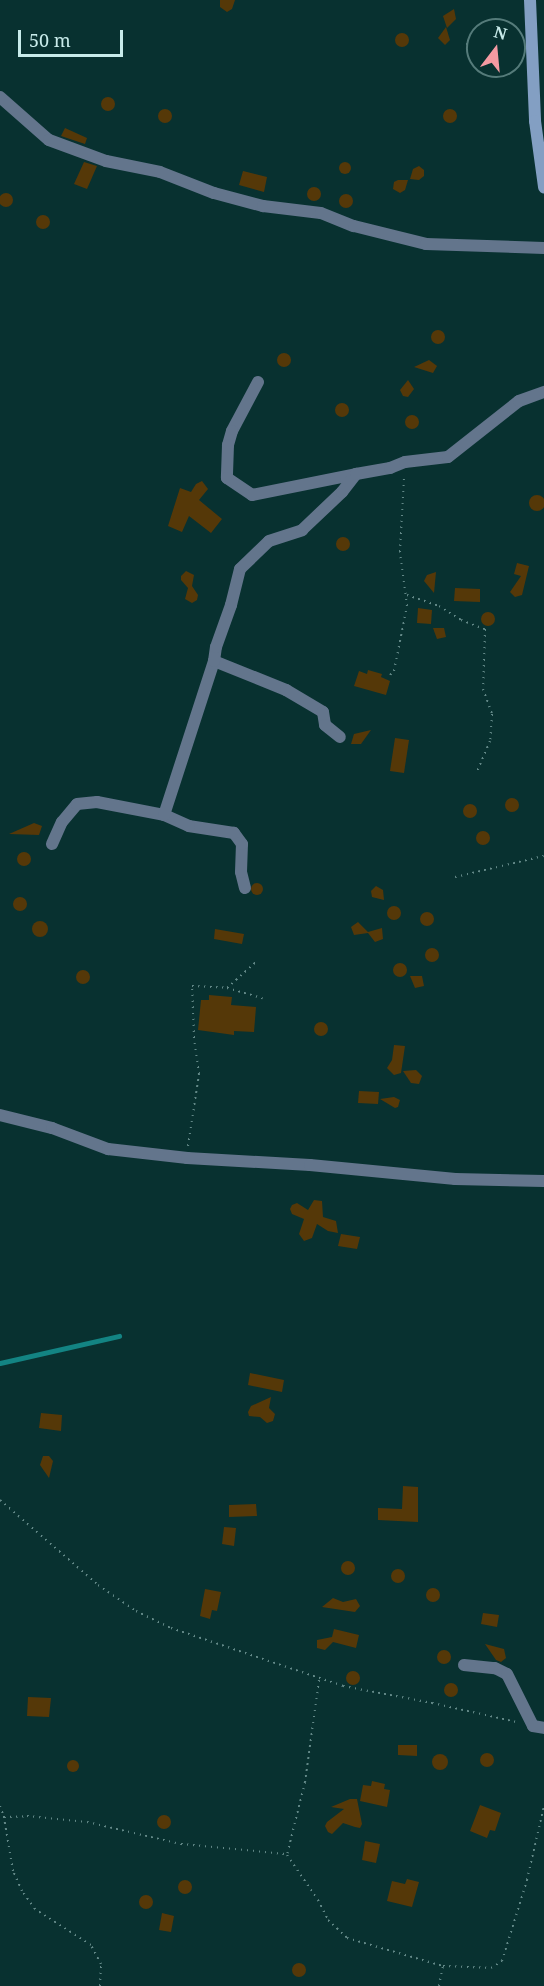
<!DOCTYPE html>
<style>
body{margin:0}
#map{position:relative;width:544px;height:1986px;overflow:hidden;background:#083130;font-family:"Noto Serif",serif}
div>[style]{position:absolute}
.stream>*{height:4.5px;margin:-2.25px;padding:0 2.25px;transform-origin:2.25px;border-radius:2.25px;background:#138483}
.building>*{inset:0;background:#553808}
.round{border-radius:50%}
.path>*{height:2px;margin-top:-1px;transform-origin:0;background:repeating-linear-gradient(90deg,#628887 0 1.5px,transparent 0 6px)}
.street>*{height:12px;margin:-6px;padding:0 6px;transform-origin:6px;border-radius:6px;background:#63758c}
.secondary>*{height:12px;margin:-6px;padding:0 6px;transform-origin:6px;border-radius:6px;background:#839fc3}
span{translate:-50% -50%;white-space:nowrap;text-align:center;line-height:1.15;-webkit-text-stroke:4.5px #083130;paint-order:stroke}
.north{position:absolute;left:466px;top:18px;width:60px;height:60px;box-sizing:border-box;background:#083130;border:2px solid #557b7a;border-radius:50%;rotate:16deg;font-size:16px;font-weight:700;line-height:24px;text-align:center;color:#c8ebea}
.north::after{content:'';display:block;margin:auto;width:21px;height:27px;background:#f49aa2;clip-path:polygon(50% 0,100% 100%,50% 72%,0 100%)}
.scale{position:absolute;left:18px;top:30px;width:105px;height:27px;box-sizing:border-box;border:3px solid #c8ebea;border-top:0;padding-left:8px;font-size:18px;line-height:21px;white-space:nowrap;color:#c8ebea;-webkit-text-stroke:4px #083130;paint-order:stroke}
</style>
<div id="map">
<div class="stream">
<i style="left:0;top:1363px;width:122px;rotate:-12.8deg"></i>
</div>
<div class="building">
<i style="clip-path:polygon(220px 0,235px 0,232px 9px,227px 12px,220px 7px)"></i>
<i style="clip-path:polygon(454px 9px,456px 19px,447px 28px,443px 16px)"></i>
<i style="clip-path:polygon(446px 27px,450px 40px,445px 45px,438px 38px)"></i>
<i class="round" style="left:395px;top:33px;width:14px;height:14px"></i>
<i class="round" style="left:101px;top:97px;width:14px;height:14px"></i>
<i class="round" style="left:158px;top:109px;width:14px;height:14px"></i>
<i class="round" style="left:443px;top:109px;width:14px;height:14px"></i>
<i style="clip-path:polygon(65px 128px,87px 138px,85px 144px,61px 136px)"></i>
<i class="round" style="left:339px;top:162px;width:12px;height:12px"></i>
<i style="clip-path:polygon(84px 162px,97px 166px,87px 189px,74px 184px)"></i>
<i style="clip-path:polygon(419px 166px,424px 170px,424px 176px,419px 180px,410px 179px,413px 169px)"></i>
<i style="clip-path:polygon(243px 171px,267px 177px,264px 192px,239px 185px)"></i>
<i style="clip-path:polygon(398px 180px,408px 180px,405px 190px,400px 193px,393px 189px,394px 182px)"></i>
<i class="round" style="left:307px;top:187px;width:14px;height:14px"></i>
<i class="round" style="left:-1px;top:193px;width:14px;height:14px"></i>
<i class="round" style="left:339px;top:194px;width:14px;height:14px"></i>
<i class="round" style="left:36px;top:215px;width:14px;height:14px"></i>
<i class="round" style="left:431px;top:330px;width:14px;height:14px"></i>
<i class="round" style="left:277px;top:353px;width:14px;height:14px"></i>
<i style="clip-path:polygon(429px 360px,437px 366px,433px 373px,414px 367px)"></i>
<i style="clip-path:polygon(408px 380px,414px 389px,408px 397px,403px 396px,400px 390px)"></i>
<i class="round" style="left:335px;top:403px;width:14px;height:14px"></i>
<i class="round" style="left:405px;top:415px;width:14px;height:14px"></i>
<i style="clip-path:polygon(202px 481px,208px 489px,199px 500px,222px 519px,211px 533px,189px 516px,182px 532px,168px 526px,180px 488px,191px 492px,196px 484px)"></i>
<i class="round" style="left:529px;top:495px;width:16px;height:16px"></i>
<i class="round" style="left:336px;top:537px;width:14px;height:14px"></i>
<i style="clip-path:polygon(517px 563px,529px 566px,522px 595px,515px 597px,510px 592px,521px 576px,514px 574px)"></i>
<i style="clip-path:polygon(186px 571px,194px 575px,192px 586px,198px 595px,197px 600px,192px 603px,185px 599px,188px 588px,181px 580px,181px 576px)"></i>
<i style="clip-path:polygon(436px 572px,434px 593px,424px 581px,427px 575px)"></i>
<i style="clip-path:polygon(455px 588px,480px 589px,480px 602px,454px 601px)"></i>
<i style="clip-path:polygon(418px 608px,432px 610px,431px 624px,417px 623px)"></i>
<i class="round" style="left:481px;top:612px;width:14px;height:14px"></i>
<i style="clip-path:polygon(433px 628px,444px 628px,446px 637px,437px 639px)"></i>
<i style="clip-path:polygon(368px 670px,382px 674px,381px 677px,390px 681px,386px 695px,354px 686px,359px 671px,367px 674px)"></i>
<i style="clip-path:polygon(371px 730px,361px 744px,351px 744px,354px 734px)"></i>
<i style="clip-path:polygon(395px 738px,409px 740px,404px 773px,390px 771px)"></i>
<i class="round" style="left:505px;top:798px;width:14px;height:14px"></i>
<i class="round" style="left:463px;top:804px;width:14px;height:14px"></i>
<i style="clip-path:polygon(34px 823px,42px 826px,39px 835px,9px 834px)"></i>
<i class="round" style="left:476px;top:831px;width:14px;height:14px"></i>
<i class="round" style="left:17px;top:852px;width:14px;height:14px"></i>
<i class="round" style="left:251px;top:883px;width:12px;height:12px"></i>
<i style="clip-path:polygon(376px 886px,383px 890px,384px 900px,372px 897px,371px 891px)"></i>
<i class="round" style="left:13px;top:897px;width:14px;height:14px"></i>
<i class="round" style="left:387px;top:906px;width:14px;height:14px"></i>
<i class="round" style="left:420px;top:912px;width:14px;height:14px"></i>
<i class="round" style="left:32px;top:921px;width:16px;height:16px"></i>
<i style="clip-path:polygon(358px 922px,368px 932px,382px 928px,383px 939px,375px 942px,368px 933px,354px 935px,351px 927px)"></i>
<i style="clip-path:polygon(215px 929px,244px 934px,242px 944px,214px 939px)"></i>
<i class="round" style="left:425px;top:948px;width:14px;height:14px"></i>
<i class="round" style="left:393px;top:963px;width:14px;height:14px"></i>
<i class="round" style="left:76px;top:970px;width:14px;height:14px"></i>
<i style="clip-path:polygon(410px 976px,422px 976px,424px 986px,415px 988px)"></i>
<i style="clip-path:polygon(209px 995px,232px 997px,231px 1005px,256px 1007px,254px 1032px,234px 1031px,234px 1035px,198px 1030px,201px 1000px,209px 1000px)"></i>
<i class="round" style="left:314px;top:1022px;width:14px;height:14px"></i>
<i style="clip-path:polygon(394px 1045px,405px 1046px,401px 1073px,394px 1075px,387px 1068px,392px 1060px)"></i>
<i style="clip-path:polygon(416px 1070px,422px 1076px,419px 1084px,411px 1083px,403px 1071px)"></i>
<i style="clip-path:polygon(359px 1091px,379px 1092px,378px 1104px,358px 1103px)"></i>
<i style="clip-path:polygon(394px 1097px,400px 1100px,398px 1107px,395px 1108px,380px 1099px)"></i>
<i style="clip-path:polygon(314px 1200px,322px 1201px,323px 1217px,336px 1221px,338px 1233px,328px 1231px,317px 1224px,312px 1238px,304px 1241px,299px 1234px,304px 1219px,292px 1214px,290px 1209px,292px 1205px,297px 1203px,308px 1210px)"></i>
<i style="clip-path:polygon(341px 1234px,360px 1237px,357px 1249px,338px 1246px)"></i>
<i style="clip-path:polygon(250px 1373px,284px 1380px,282px 1392px,248px 1385px)"></i>
<i style="clip-path:polygon(271px 1397px,269px 1408px,275px 1414px,273px 1421px,267px 1423px,260px 1417px,249px 1416px,248px 1412px,251px 1406px)"></i>
<i style="clip-path:polygon(41px 1413px,62px 1415px,61px 1431px,39px 1428px)"></i>
<i style="clip-path:polygon(43px 1456px,49px 1456px,53px 1461px,49px 1478px,40px 1465px)"></i>
<i style="clip-path:polygon(403px 1486px,418px 1487px,418px 1522px,378px 1520px,378px 1508px,402px 1509px)"></i>
<i style="clip-path:polygon(256px 1504px,257px 1516px,229px 1517px,229px 1505px)"></i>
<i style="clip-path:polygon(224px 1527px,236px 1528px,234px 1546px,222px 1544px)"></i>
<i class="round" style="left:341px;top:1561px;width:14px;height:14px"></i>
<i class="round" style="left:391px;top:1569px;width:14px;height:14px"></i>
<i class="round" style="left:426px;top:1588px;width:14px;height:14px"></i>
<i style="clip-path:polygon(205px 1589px,221px 1592px,217px 1611px,212px 1610px,210px 1619px,200px 1616px)"></i>
<i style="clip-path:polygon(333px 1598px,343px 1602px,356px 1599px,360px 1606px,355px 1612px,322px 1607px)"></i>
<i style="clip-path:polygon(483px 1613px,499px 1615px,497px 1627px,481px 1624px)"></i>
<i style="clip-path:polygon(334px 1629px,359px 1635px,356px 1648px,333px 1642px,325px 1650px,317px 1648px,317px 1640px,332px 1637px)"></i>
<i style="clip-path:polygon(485px 1644px,504px 1649px,506px 1658px,501px 1662px,496px 1660px)"></i>
<i class="round" style="left:437px;top:1650px;width:14px;height:14px"></i>
<i class="round" style="left:346px;top:1671px;width:14px;height:14px"></i>
<i class="round" style="left:444px;top:1683px;width:14px;height:14px"></i>
<i style="clip-path:polygon(28px 1697px,51px 1698px,49px 1717px,27px 1716px)"></i>
<i style="clip-path:polygon(398px 1745px,417px 1745px,417px 1756px,398px 1755px)"></i>
<i class="round" style="left:480px;top:1753px;width:14px;height:14px"></i>
<i class="round" style="left:432px;top:1754px;width:16px;height:16px"></i>
<i class="round" style="left:67px;top:1760px;width:12px;height:12px"></i>
<i style="clip-path:polygon(372px 1781px,385px 1784px,384px 1789px,390px 1790px,387px 1807px,360px 1801px,363px 1785px,371px 1786px)"></i>
<i style="clip-path:polygon(350px 1799px,357px 1799px,362px 1824px,360px 1828px,355px 1827px,343px 1823px,332px 1834px,328px 1832px,325px 1826px,327px 1822px,344px 1809px,331px 1807px)"></i>
<i style="clip-path:polygon(480px 1805px,501px 1813px,495px 1831px,490px 1830px,487px 1838px,470px 1831px)"></i>
<i class="round" style="left:157px;top:1815px;width:14px;height:14px"></i>
<i style="clip-path:polygon(365px 1841px,380px 1844px,376px 1863px,362px 1860px)"></i>
<i style="clip-path:polygon(407px 1879px,419px 1882px,412px 1907px,387px 1901px,392px 1881px,405px 1884px)"></i>
<i class="round" style="left:178px;top:1880px;width:14px;height:14px"></i>
<i class="round" style="left:139px;top:1895px;width:14px;height:14px"></i>
<i style="clip-path:polygon(162px 1913px,174px 1916px,171px 1932px,159px 1930px)"></i>
<i class="round" style="left:292px;top:1963px;width:14px;height:14px"></i>
</div>
<div class="path">
<i style="left:466px;top:44px;width:12px;rotate:9deg"></i>
<i style="left:514px;top:55px;width:7px;rotate:16deg"></i>
<i style="left:407px;top:595px;width:34px;rotate:19deg"></i>
<i style="left:439px;top:606px;width:26px;rotate:32deg"></i>
<i style="left:461px;top:620px;width:26px;rotate:21deg"></i>
<i style="left:485px;top:629px;width:60px;rotate:91.9deg"></i>
<i style="left:483px;top:689px;width:27px;rotate:70deg"></i>
<i style="left:492px;top:714px;width:27px;rotate:94deg"></i>
<i style="left:490px;top:741px;width:33px;rotate:113deg"></i>
<i style="left:390px;top:675px;width:6px;rotate:-45deg"></i>
<i style="left:394px;top:671px;width:66px;rotate:-78.7deg"></i>
<i style="left:407px;top:606px;width:54px;rotate:-97.4deg"></i>
<i style="left:400px;top:552px;width:75px;rotate:-86.9deg"></i>
<i style="left:455px;top:877px;width:91px;rotate:-13.3deg"></i>
<i style="left:227px;top:988px;width:37px;rotate:16deg"></i>
<i style="left:188px;top:1146px;width:73px;rotate:-81.3deg"></i>
<i style="left:199px;top:1074px;width:36px;rotate:-98deg"></i>
<i style="left:194px;top:1038px;width:52px;rotate:-92.2deg"></i>
<i style="left:192px;top:986px;width:35px;rotate:3deg"></i>
<i style="left:227px;top:988px;width:40px;rotate:-42deg"></i>
<i style="left:0;top:1500px;width:130px;rotate:40.9deg"></i>
<i style="left:98px;top:1585px;width:46px;rotate:34.4deg"></i>
<i style="left:136px;top:1611px;width:39px;rotate:26deg"></i>
<i style="left:171px;top:1628px;width:182px;rotate:18.6deg"></i>
<i style="left:343px;top:1686px;width:91px;rotate:10.8deg"></i>
<i style="left:432px;top:1703px;width:86px;rotate:12.7deg"></i>
<i style="left:319px;top:1680px;width:103px;rotate:97.8deg"></i>
<i style="left:305px;top:1782px;width:75px;rotate:103.9deg"></i>
<i style="left:287px;top:1855px;width:55px;rotate:55.4deg"></i>
<i style="left:318px;top:1900px;width:22px;rotate:63deg"></i>
<i style="left:328px;top:1920px;width:26px;rotate:43deg"></i>
<i style="left:347px;top:1938px;width:100px;rotate:16.3deg"></i>
<i style="left:443px;top:1966px;width:48px;rotate:2.4deg"></i>
<i style="left:491px;top:1968px;width:13px;rotate:-32deg"></i>
<i style="left:502px;top:1961px;width:85px;rotate:-72.8deg"></i>
<i style="left:527px;top:1880px;width:76px;rotate:-77.1deg"></i>
<i style="left:0;top:1806px;width:12px;rotate:70deg"></i>
<i style="left:4px;top:1817px;width:4px;rotate:180deg"></i>
<i style="left:100px;top:1986px;width:22px;rotate:-87deg"></i>
<i style="left:101px;top:1964px;width:21px;rotate:-118deg"></i>
<i style="left:91px;top:1945px;width:67px;rotate:-147.3deg"></i>
<i style="left:35px;top:1909px;width:22px;rotate:-126deg"></i>
<i style="left:22px;top:1891px;width:22px;rotate:-114deg"></i>
<i style="left:13px;top:1871px;width:55px;rotate:-99.5deg"></i>
<i style="left:4px;top:1817px;width:23px;rotate:-2deg"></i>
<i style="left:27px;top:1816px;width:60px;rotate:5.7deg"></i>
<i style="left:87px;top:1822px;width:97px;rotate:13.2deg"></i>
<i style="left:181px;top:1844px;width:105px;rotate:5.4deg"></i>
<i style="left:439px;top:1986px;width:20px;rotate:-79deg"></i>
</div>
<div class="street">
<i style="left:0;top:97px;width:65px;rotate:41.3deg"></i>
<i style="left:49px;top:140px;width:61px;rotate:20.2deg"></i>
<i style="left:106px;top:161px;width:55px;rotate:11.5deg"></i>
<i style="left:160px;top:172px;width:58px;rotate:21.3deg"></i>
<i style="left:214px;top:193px;width:51px;rotate:14.9deg"></i>
<i style="left:263px;top:206px;width:58px;rotate:6.9deg"></i>
<i style="left:321px;top:213px;width:35px;rotate:22deg"></i>
<i style="left:354px;top:226px;width:74px;rotate:14deg"></i>
<i style="left:426px;top:244px;width:118px;rotate:1.9deg"></i>
<i style="left:258px;top:382px;width:55px;rotate:118deg"></i>
<i style="left:232px;top:431px;width:15px;rotate:106deg"></i>
<i style="left:228px;top:445px;width:33px;rotate:92deg"></i>
<i style="left:227px;top:478px;width:30px;rotate:34deg"></i>
<i style="left:252px;top:495px;width:106px;rotate:-11.4deg"></i>
<i style="left:214px;top:661px;width:78px;rotate:21.9deg"></i>
<i style="left:286px;top:690px;width:43px;rotate:30.7deg"></i>
<i style="left:323px;top:712px;width:13px;rotate:81deg"></i>
<i style="left:325px;top:725px;width:19px;rotate:39deg"></i>
<i style="left:52px;top:844px;width:24px;rotate:-66deg"></i>
<i style="left:62px;top:822px;width:23px;rotate:-50deg"></i>
<i style="left:77px;top:804px;width:20px;rotate:-6deg"></i>
<i style="left:97px;top:802px;width:68px;rotate:11deg"></i>
<i style="left:245px;top:888px;width:16px;rotate:-104deg"></i>
<i style="left:241px;top:872px;width:28px;rotate:-88deg"></i>
<i style="left:242px;top:844px;width:14px;rotate:-126deg"></i>
<i style="left:234px;top:833px;width:46px;rotate:-171.2deg"></i>
<i style="left:189px;top:826px;width:27px;rotate:-156deg"></i>
<i style="left:164px;top:815px;width:162px;rotate:-72deg"></i>
<i style="left:214px;top:661px;width:14px;rotate:-82deg"></i>
<i style="left:216px;top:647px;width:45px;rotate:-70.3deg"></i>
<i style="left:231px;top:605px;width:37px;rotate:-76deg"></i>
<i style="left:240px;top:569px;width:40px;rotate:-44deg"></i>
<i style="left:269px;top:541px;width:35px;rotate:-18deg"></i>
<i style="left:302px;top:530px;width:55px;rotate:-43.5deg"></i>
<i style="left:342px;top:492px;width:23px;rotate:-52deg"></i>
<i style="left:356px;top:474px;width:35px;rotate:-10deg"></i>
<i style="left:390px;top:468px;width:16px;rotate:-22deg"></i>
<i style="left:405px;top:462px;width:43px;rotate:-6.6deg"></i>
<i style="left:448px;top:457px;width:90px;rotate:-38.3deg"></i>
<i style="left:519px;top:401px;width:27px;rotate:-20deg"></i>
<i style="left:0;top:1115px;width:54px;rotate:14deg"></i>
<i style="left:52px;top:1128px;width:60px;rotate:20.6deg"></i>
<i style="left:108px;top:1149px;width:80px;rotate:6.5deg"></i>
<i style="left:187px;top:1158px;width:123px;rotate:3.3deg"></i>
<i style="left:310px;top:1165px;width:146px;rotate:5.5deg"></i>
<i style="left:455px;top:1179px;width:89px;rotate:1.3deg"></i>
<i style="left:464px;top:1665px;width:31px;rotate:6deg"></i>
<i style="left:495px;top:1668px;width:13px;rotate:27deg"></i>
<i style="left:507px;top:1674px;width:58px;rotate:63.4deg"></i>
<i style="left:533px;top:1726px;width:11px;rotate:10deg"></i>
</div>
<div class="secondary">
<i style="left:530px;top:0;width:121px;rotate:87.6deg"></i>
<i style="left:535px;top:121px;width:67px;rotate:82.2deg"></i>
</div>
<div class="north">N</div>
<div class="scale">50 m</div>
</div>
